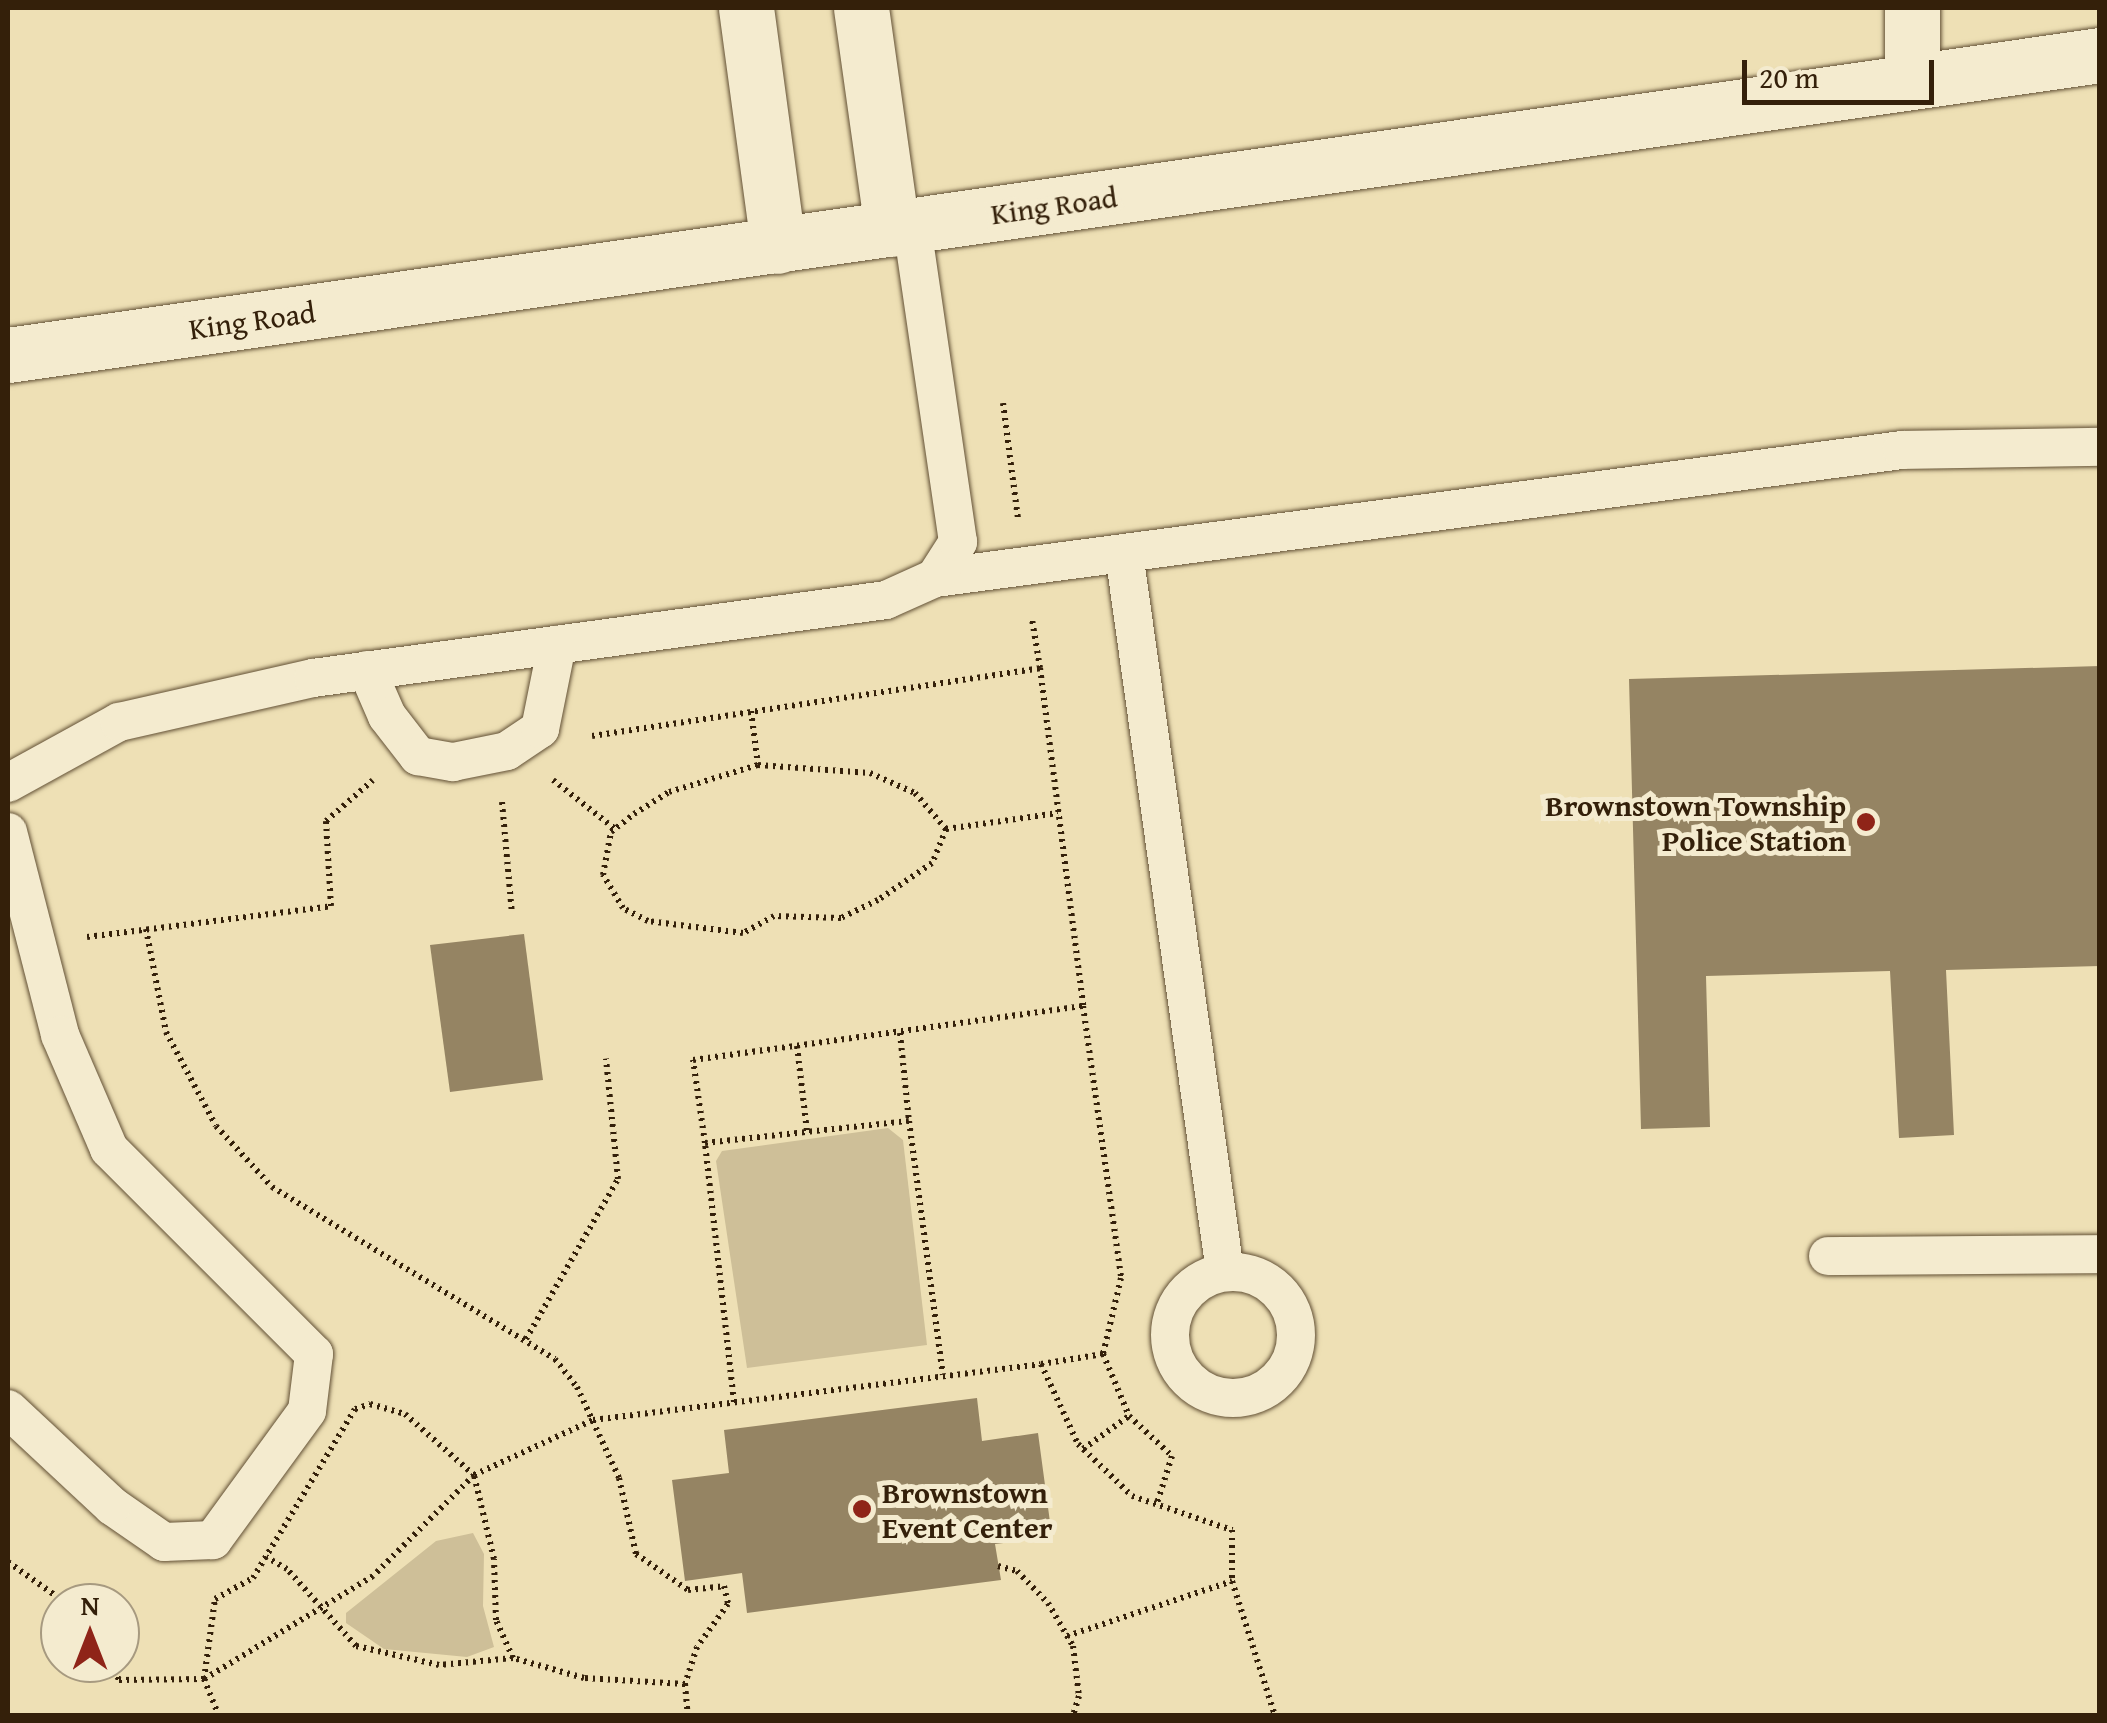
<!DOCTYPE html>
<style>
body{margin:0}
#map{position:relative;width:2107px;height:1723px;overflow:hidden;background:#eee0b5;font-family:"Gentium Book Plus",serif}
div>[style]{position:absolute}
.green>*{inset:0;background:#cebf98}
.building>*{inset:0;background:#958463}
.path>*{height:6px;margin-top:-3px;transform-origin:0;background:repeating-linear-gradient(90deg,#34200a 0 2.5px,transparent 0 7.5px)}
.roads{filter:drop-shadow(0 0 2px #625035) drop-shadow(0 0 2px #625035)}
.service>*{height:38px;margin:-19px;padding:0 19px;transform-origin:19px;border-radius:19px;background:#f4ebcf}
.service>.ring{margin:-19px;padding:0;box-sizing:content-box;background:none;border:38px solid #f4ebcf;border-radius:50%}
.minor>*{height:55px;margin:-27.5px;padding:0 27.5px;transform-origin:27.5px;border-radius:27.5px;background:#f4ebcf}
.secondary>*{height:55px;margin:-27.5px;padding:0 27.5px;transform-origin:27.5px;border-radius:27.5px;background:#f4ebcf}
.dots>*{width:28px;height:28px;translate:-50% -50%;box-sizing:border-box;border:5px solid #f4ebcf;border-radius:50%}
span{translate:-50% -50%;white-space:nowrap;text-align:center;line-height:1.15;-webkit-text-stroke:10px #f4ebcf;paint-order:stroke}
.street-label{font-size:30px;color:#34200a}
.poi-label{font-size:30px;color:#34200a;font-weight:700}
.right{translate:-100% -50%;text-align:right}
.left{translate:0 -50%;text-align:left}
.frame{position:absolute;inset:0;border:10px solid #34200a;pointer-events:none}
.north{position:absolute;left:40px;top:1583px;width:100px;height:100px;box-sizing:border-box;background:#f4ebcf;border:2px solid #a79a80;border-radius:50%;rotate:0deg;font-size:28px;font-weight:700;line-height:40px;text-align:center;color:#34200a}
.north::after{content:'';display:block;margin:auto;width:35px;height:45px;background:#8f2418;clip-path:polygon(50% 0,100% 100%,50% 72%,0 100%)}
.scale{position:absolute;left:1742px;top:60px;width:192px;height:45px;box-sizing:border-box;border:5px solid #34200a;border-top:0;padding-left:12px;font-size:30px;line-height:35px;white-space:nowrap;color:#34200a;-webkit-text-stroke:8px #f4ebcf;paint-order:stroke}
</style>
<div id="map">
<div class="green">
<i style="clip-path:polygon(888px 1128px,903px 1140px,927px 1345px,747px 1368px,716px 1161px,722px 1151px)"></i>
<i style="clip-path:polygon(473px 1533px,484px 1554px,483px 1606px,494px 1647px,467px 1657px,384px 1649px,346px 1623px,346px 1613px,436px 1541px)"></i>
</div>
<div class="building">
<i style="clip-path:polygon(2100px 666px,2100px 966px,1946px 970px,1954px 1135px,1899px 1138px,1890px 971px,1706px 976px,1710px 1127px,1641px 1129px,1629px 679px)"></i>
<i style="clip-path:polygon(524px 934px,543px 1080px,450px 1092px,430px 945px)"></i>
<i style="clip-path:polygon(977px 1398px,982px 1441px,1038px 1433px,1052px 1537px,995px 1544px,1001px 1580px,747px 1613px,742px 1573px,685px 1581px,672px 1480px,729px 1473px,724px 1430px)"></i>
</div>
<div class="path">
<i style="left:1003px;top:403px;width:116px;rotate:82.6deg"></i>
<i style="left:1040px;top:668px;width:341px;rotate:82.7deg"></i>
<i style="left:751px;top:711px;width:54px;rotate:82.6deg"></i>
<i style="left:592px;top:736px;width:453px;rotate:-8.6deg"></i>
<i style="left:1040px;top:668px;width:50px;rotate:-99.3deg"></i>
<i style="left:553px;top:780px;width:79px;rotate:38.3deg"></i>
<i style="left:502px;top:802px;width:112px;rotate:84.9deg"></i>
<i style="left:946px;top:829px;width:37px;rotate:112deg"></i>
<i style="left:932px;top:863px;width:65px;rotate:145.6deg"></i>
<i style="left:878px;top:900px;width:41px;rotate:154.1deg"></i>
<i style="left:841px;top:918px;width:67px;rotate:-178.3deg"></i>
<i style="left:774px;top:916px;width:35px;rotate:151deg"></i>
<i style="left:743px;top:933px;width:96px;rotate:-172.8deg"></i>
<i style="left:648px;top:921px;width:28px;rotate:-153deg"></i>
<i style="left:623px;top:908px;width:39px;rotate:-121deg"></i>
<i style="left:603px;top:875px;width:44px;rotate:-79.5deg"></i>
<i style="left:611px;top:832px;width:29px;rotate:-38deg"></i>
<i style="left:634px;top:814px;width:41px;rotate:-32.2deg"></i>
<i style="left:669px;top:792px;width:93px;rotate:-16.9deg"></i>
<i style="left:758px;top:765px;width:112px;rotate:4.1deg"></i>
<i style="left:870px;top:773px;width:49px;rotate:24deg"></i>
<i style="left:915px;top:793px;width:48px;rotate:49.3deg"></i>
<i style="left:946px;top:829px;width:113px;rotate:-8.1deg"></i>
<i style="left:146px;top:929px;width:105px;rotate:79deg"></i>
<i style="left:166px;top:1032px;width:106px;rotate:62deg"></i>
<i style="left:216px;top:1126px;width:83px;rotate:47.4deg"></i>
<i style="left:272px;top:1187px;width:331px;rotate:31.3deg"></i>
<i style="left:555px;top:1359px;width:36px;rotate:52deg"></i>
<i style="left:577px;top:1387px;width:100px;rotate:65.2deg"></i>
<i style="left:619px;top:1478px;width:78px;rotate:77.4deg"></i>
<i style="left:636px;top:1554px;width:63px;rotate:34.7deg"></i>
<i style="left:688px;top:1590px;width:36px;rotate:-6deg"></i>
<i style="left:724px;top:1586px;width:18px;rotate:77deg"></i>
<i style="left:728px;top:1604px;width:53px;rotate:125.8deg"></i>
<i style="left:697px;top:1647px;width:39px;rotate:108deg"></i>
<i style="left:685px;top:1684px;width:101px;rotate:-176.6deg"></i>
<i style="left:584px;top:1678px;width:74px;rotate:-164.3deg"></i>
<i style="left:513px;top:1658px;width:74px;rotate:174.6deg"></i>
<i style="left:439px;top:1665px;width:85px;rotate:-167.1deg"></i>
<i style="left:356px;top:1646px;width:103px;rotate:-131.9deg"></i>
<i style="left:287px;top:1569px;width:24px;rotate:-150deg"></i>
<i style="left:87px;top:937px;width:246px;rotate:-7.2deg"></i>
<i style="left:331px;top:906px;width:85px;rotate:-93.4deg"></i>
<i style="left:326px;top:821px;width:62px;rotate:-41.1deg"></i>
<i style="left:900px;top:1033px;width:88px;rotate:84.2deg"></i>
<i style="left:797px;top:1046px;width:86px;rotate:83.3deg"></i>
<i style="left:705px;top:1143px;width:84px;rotate:-98.2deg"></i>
<i style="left:693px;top:1060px;width:394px;rotate:-7.9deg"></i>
<i style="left:1083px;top:1006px;width:275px;rotate:82deg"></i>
<i style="left:1121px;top:1278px;width:78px;rotate:103.3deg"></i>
<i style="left:1103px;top:1354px;width:67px;rotate:67.2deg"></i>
<i style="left:1129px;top:1416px;width:59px;rotate:42.9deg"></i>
<i style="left:1172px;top:1456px;width:52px;rotate:107.7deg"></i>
<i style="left:526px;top:1339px;width:185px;rotate:-60.1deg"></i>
<i style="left:618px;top:1179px;width:121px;rotate:-95.7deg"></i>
<i style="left:1041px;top:1364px;width:63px;rotate:-9.2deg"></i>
<i style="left:734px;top:1402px;width:261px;rotate:-96.4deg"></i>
<i style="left:705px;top:1143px;width:205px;rotate:-6.2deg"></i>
<i style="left:909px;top:1121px;width:256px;rotate:82.4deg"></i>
<i style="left:370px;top:1404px;width:36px;rotate:16deg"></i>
<i style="left:405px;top:1414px;width:92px;rotate:41.5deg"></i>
<i style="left:474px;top:1475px;width:143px;rotate:135deg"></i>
<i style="left:373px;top:1576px;width:198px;rotate:148.6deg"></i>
<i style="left:204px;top:1679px;width:81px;rotate:-82.2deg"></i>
<i style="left:215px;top:1599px;width:43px;rotate:-28.9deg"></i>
<i style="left:253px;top:1578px;width:197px;rotate:-58.9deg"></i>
<i style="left:355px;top:1409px;width:16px;rotate:-18deg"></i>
<i style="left:1083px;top:1449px;width:57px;rotate:-35.7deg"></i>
<i style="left:8px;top:1562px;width:71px;rotate:35.3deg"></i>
<i style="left:998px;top:1566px;width:20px;rotate:15deg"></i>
<i style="left:1017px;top:1571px;width:45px;rotate:45.9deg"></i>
<i style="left:1048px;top:1603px;width:50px;rotate:59.8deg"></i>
<i style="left:1073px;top:1646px;width:50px;rotate:83.2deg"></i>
<i style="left:1079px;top:1696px;width:21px;rotate:107deg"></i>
<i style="left:1067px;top:1636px;width:174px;rotate:-18.4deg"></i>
<i style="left:1232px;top:1581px;width:142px;rotate:72.3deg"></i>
<i style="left:513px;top:1658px;width:42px;rotate:-114.1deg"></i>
<i style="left:496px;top:1620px;width:61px;rotate:-91.9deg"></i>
<i style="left:494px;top:1559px;width:86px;rotate:-103.4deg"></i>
<i style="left:474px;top:1475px;width:131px;rotate:-24.8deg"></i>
<i style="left:593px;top:1420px;width:451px;rotate:-7.1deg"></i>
<i style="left:1041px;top:1364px;width:88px;rotate:65.2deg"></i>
<i style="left:1078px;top:1444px;width:75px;rotate:43.9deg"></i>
<i style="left:1132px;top:1496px;width:106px;rotate:18.8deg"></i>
<i style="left:1232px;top:1530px;width:51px;rotate:90deg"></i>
<i style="left:112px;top:1663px;width:18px;rotate:68deg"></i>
<i style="left:119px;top:1680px;width:85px;rotate:-0.7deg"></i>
<i style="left:204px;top:1679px;width:40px;rotate:68deg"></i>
<i style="left:685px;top:1684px;width:32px;rotate:85deg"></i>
</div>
<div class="roads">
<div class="service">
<i style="left:1124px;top:553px;width:726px;rotate:82deg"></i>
<i style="left:935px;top:578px;width:975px;rotate:-7.54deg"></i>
<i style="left:1902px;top:450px;width:198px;rotate:-0.9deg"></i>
<i style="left:367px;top:670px;width:50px;rotate:66.5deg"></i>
<i style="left:387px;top:716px;width:51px;rotate:52.2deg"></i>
<i style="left:418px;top:756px;width:36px;rotate:10deg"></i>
<i style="left:453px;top:762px;width:55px;rotate:-11.5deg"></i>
<i style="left:507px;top:751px;width:40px;rotate:-34deg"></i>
<i style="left:540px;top:729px;width:86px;rotate:-78.6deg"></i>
<i style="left:8px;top:783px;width:127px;rotate:-28.8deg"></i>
<i style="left:119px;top:722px;width:199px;rotate:-12.8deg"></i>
<i style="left:313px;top:678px;width:578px;rotate:-7.75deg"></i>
<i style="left:886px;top:600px;width:54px;rotate:-24.2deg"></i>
<i style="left:935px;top:578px;width:43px;rotate:-57.4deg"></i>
<i style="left:958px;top:542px;width:319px;rotate:-98.3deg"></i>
<i style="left:8px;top:832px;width:210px;rotate:75.6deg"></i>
<i style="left:60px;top:1035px;width:124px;rotate:66.7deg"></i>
<i style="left:109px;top:1149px;width:290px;rotate:45deg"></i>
<i style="left:314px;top:1354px;width:57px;rotate:97deg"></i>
<i style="left:307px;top:1411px;width:160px;rotate:126.1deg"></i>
<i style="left:213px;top:1540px;width:49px;rotate:177.7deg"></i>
<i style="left:164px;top:1542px;width:63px;rotate:-145.3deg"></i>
<i style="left:112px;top:1506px;width:142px;rotate:-137deg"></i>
<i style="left:1828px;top:1256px;width:272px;rotate:-0.4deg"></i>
<i class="ring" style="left:1170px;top:1272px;width:88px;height:88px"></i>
</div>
<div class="minor">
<i style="left:746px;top:8px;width:240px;rotate:82.3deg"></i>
<i style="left:861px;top:8px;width:223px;rotate:82deg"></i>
<i style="left:1912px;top:8px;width:73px;rotate:90deg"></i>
</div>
<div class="secondary">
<i style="left:8px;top:355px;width:2113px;rotate:-8.16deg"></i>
</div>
</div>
<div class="dots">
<i style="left:1866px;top:822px;background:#8f2418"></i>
<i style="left:862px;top:1509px;background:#8f2418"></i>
</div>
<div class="street-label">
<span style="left:1054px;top:205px;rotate:-8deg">King Road</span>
<span style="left:252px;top:320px;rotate:-8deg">King Road</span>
</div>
<div class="poi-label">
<span class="right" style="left:1846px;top:822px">Brownstown Township<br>Police Station</span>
<span class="left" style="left:882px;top:1509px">Brownstown<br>Event Center</span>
</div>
<div class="frame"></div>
<div class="north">N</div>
<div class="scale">20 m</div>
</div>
